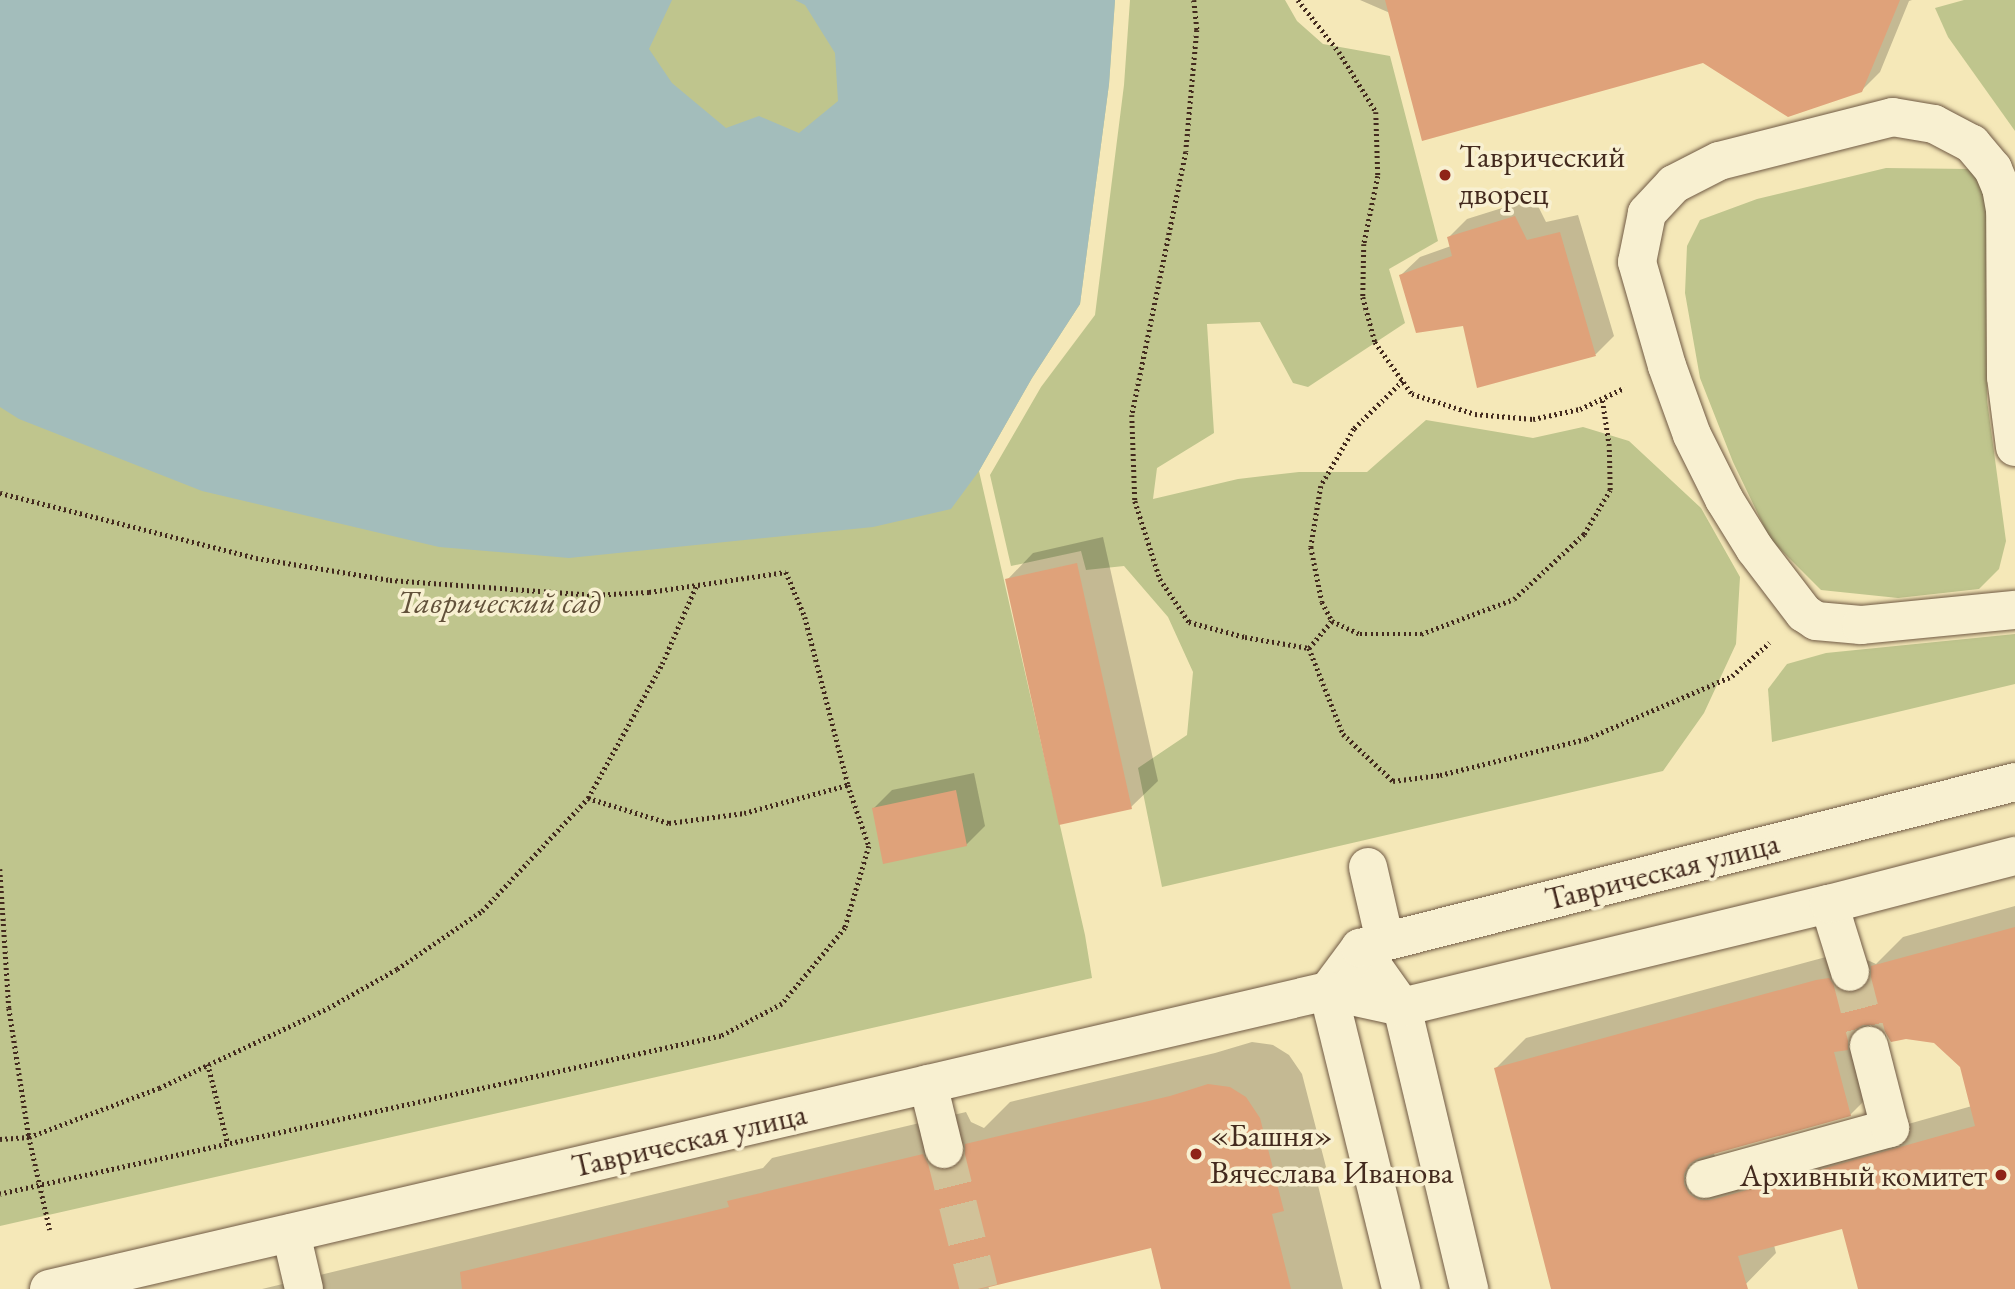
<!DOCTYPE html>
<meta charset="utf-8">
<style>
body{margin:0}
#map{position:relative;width:2015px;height:1289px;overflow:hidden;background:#f5e8b8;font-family:"EB Garamond",serif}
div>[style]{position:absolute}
.green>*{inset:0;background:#bfc58d}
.water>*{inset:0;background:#a3bdbb}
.shadow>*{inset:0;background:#0003}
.building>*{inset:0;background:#dfa27a}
.minor-tunnel>*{height:38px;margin-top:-19px;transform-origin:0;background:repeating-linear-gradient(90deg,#d1c299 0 38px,transparent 0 57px)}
.path>*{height:4.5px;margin-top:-2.25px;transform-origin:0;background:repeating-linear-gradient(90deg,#432a1e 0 2px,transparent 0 5.5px)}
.roads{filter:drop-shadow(0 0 2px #705a44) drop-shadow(0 0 2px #705a44)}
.minor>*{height:38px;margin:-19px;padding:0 19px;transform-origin:19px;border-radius:19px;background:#f8f0d1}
.dots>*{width:19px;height:19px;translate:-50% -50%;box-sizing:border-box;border:4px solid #f8f0d1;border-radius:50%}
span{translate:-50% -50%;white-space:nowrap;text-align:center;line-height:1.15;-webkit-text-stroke:7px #f8f0d1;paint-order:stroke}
.poi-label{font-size:32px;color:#432a1e}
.left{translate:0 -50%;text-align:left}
.right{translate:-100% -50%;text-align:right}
.park-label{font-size:32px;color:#62513a;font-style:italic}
.street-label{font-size:32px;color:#432a1e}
</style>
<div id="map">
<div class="green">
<i style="clip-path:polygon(0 0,1115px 0,1109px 84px,1080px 304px,1032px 378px,979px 471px,1085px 935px,1092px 978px,0 1226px)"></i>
<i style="clip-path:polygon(1130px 0,1285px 0,1297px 21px,1323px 44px,1390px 56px,1438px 241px,1389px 269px,1405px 323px,1308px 387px,1293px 383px,1260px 322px,1207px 324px,1214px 433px,1157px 468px,1153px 499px,1238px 479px,1299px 472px,1367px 472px,1426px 420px,1533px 438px,1583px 427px,1629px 441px,1701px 508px,1740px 577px,1736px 644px,1704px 713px,1663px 771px,1162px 887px,1138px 768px,1187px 735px,1193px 672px,1168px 617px,1124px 566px,1086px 570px,1081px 551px,1011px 566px,990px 475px,1041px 387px,1095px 315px,1124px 85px)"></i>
<i style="clip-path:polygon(1964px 0,2015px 0,2015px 131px,1948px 37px,1935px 8px)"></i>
<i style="clip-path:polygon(1886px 168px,1970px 169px,1992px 203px,1986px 254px,1987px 400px,2006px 541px,1999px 569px,1979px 589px,1898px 598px,1821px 590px,1770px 539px,1733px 462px,1700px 378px,1685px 293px,1687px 246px,1700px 220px,1757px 199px)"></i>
<i style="clip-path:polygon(2015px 634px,2015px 684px,1772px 742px,1768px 689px,1787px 664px,1826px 653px)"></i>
</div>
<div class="water">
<i style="clip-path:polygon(0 0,672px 0,649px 49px,672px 83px,726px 128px,759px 116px,799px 133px,838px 101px,835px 53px,805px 5px,795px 0,1115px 0,1109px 84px,1080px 304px,1032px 378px,979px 471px,951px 509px,873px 527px,569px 558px,439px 547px,202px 491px,19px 419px,0 407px)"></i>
</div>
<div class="shadow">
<i style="clip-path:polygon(1360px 0,1912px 0,1909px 1px,1880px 72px,1861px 91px,1703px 61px,1390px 13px)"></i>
<i style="clip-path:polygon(1534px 198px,1546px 222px,1578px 215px,1614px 336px,1596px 354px,1479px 386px,1465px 324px,1401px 275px,1420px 257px,1451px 246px,1448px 238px,1467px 219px)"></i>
<i style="clip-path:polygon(1103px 537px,1158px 781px,1131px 807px,1007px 580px,1033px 553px)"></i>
<i style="clip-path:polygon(974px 773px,985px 826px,966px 845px,874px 808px,892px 790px)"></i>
<i style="clip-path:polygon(evenodd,2015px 906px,2015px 1289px,1860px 1289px,1843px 1227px,1774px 1245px,1776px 1253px,1741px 1289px,1552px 1289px,1496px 1068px,1526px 1038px,1848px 951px,1876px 964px,1903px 937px,2015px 906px,1872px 1023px,1935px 1041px,1962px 1066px,1972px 1106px,1742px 1171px,1719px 1164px,1713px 1152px,1850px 1115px,1880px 1085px,1865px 1030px,1872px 1023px)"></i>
<i style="clip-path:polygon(1252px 1042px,1273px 1045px,1289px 1055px,1302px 1074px,1326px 1167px,1316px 1177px,1343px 1289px,1163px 1289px,1152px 1246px,988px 1285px,989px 1289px,262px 1289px,763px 1168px,772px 1158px,966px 1112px,971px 1122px,984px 1128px,1010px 1102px,1215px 1053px)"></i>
</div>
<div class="building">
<i style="clip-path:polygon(1385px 0,1900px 0,1862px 92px,1788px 117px,1703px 63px,1422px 141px)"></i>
<i style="clip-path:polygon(1515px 216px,1527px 240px,1560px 232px,1596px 356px,1477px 388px,1463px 326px,1416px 333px,1399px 275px,1452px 256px,1447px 237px)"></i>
<i style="clip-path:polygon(1077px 563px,1132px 809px,1059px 825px,1005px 579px)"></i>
<i style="clip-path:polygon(956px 790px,967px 846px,883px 864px,872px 808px)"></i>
<i style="clip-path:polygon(evenodd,2015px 927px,2015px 1289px,1858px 1289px,1842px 1229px,1738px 1256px,1748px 1289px,1551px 1289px,1494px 1068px,1816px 980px,1829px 978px,1836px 988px,1844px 993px,1856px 993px,1866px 986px,1871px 976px,1871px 966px,2015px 927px,1863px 1025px,1874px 1025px,1884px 1030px,1891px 1042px,1906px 1039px,1934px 1043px,1960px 1067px,1975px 1126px,1711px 1200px,1699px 1200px,1689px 1194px,1684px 1184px,1684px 1174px,1689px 1164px,1699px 1158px,1851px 1116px,1834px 1052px,1848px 1050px,1848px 1039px,1853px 1031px,1863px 1025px)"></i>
<i style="clip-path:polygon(1208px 1084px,1230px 1087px,1246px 1097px,1260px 1118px,1284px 1211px,1272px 1214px,1291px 1289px,1161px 1289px,1151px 1248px,981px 1289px,462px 1289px,460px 1272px,729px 1207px,727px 1201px,923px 1154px,928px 1164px,937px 1170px,950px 1170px,959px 1165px,965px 1156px,965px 1144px,1170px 1096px)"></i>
</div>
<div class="minor-tunnel">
<i style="left:1850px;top:972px;width:76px;rotate:75.6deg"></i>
<i style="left:944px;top:1149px;width:144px;rotate:76deg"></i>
</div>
<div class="path">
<i style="left:1194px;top:0;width:30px;rotate:84deg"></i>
<i style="left:1197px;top:30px;width:122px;rotate:95.2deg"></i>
<i style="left:1186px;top:152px;width:268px;rotate:101.6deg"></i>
<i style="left:1132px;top:415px;width:86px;rotate:88deg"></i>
<i style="left:1135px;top:501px;width:82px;rotate:72.2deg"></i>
<i style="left:1160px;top:579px;width:52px;rotate:56deg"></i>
<i style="left:1189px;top:622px;width:58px;rotate:15deg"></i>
<i style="left:1245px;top:637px;width:65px;rotate:9.8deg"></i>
<i style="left:1309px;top:648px;width:92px;rotate:68.4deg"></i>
<i style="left:1343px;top:734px;width:69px;rotate:43.2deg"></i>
<i style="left:1393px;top:781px;width:47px;rotate:-7.3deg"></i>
<i style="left:1440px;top:775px;width:150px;rotate:-13.9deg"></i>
<i style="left:1586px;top:739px;width:159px;rotate:-23.3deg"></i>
<i style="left:1732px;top:676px;width:50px;rotate:-41.7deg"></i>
<i style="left:1298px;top:0;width:66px;rotate:51.7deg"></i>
<i style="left:1339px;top:52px;width:70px;rotate:58.3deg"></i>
<i style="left:1376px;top:112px;width:64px;rotate:88.2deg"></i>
<i style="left:1378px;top:176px;width:69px;rotate:101.6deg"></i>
<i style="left:1364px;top:244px;width:53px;rotate:91.1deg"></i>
<i style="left:1363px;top:297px;width:47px;rotate:75.1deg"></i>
<i style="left:1375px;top:342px;width:64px;rotate:54.6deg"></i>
<i style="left:1412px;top:394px;width:66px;rotate:17.6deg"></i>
<i style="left:1475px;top:414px;width:58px;rotate:4.9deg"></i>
<i style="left:1533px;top:419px;width:48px;rotate:-12deg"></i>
<i style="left:1580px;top:409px;width:49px;rotate:-25.5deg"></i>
<i style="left:1403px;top:381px;width:69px;rotate:135.6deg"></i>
<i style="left:1354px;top:429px;width:66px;rotate:120.1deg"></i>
<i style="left:1321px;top:486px;width:62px;rotate:99.3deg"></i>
<i style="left:1311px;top:547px;width:56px;rotate:78.7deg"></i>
<i style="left:1322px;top:602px;width:21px;rotate:62deg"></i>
<i style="left:1332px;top:621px;width:31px;rotate:25deg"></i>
<i style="left:1360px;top:634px;width:61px"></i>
<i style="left:1421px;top:634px;width:99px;rotate:-20.6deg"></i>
<i style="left:1514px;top:599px;width:96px;rotate:-42.9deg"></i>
<i style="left:1584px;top:534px;width:51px;rotate:-59.4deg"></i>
<i style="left:1610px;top:490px;width:44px;rotate:-91.3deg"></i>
<i style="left:1609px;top:446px;width:48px;rotate:-98.5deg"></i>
<i style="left:0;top:493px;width:264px;rotate:14.2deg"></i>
<i style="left:256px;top:558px;width:136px;rotate:9.3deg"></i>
<i style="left:390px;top:580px;width:203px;rotate:4.2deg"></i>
<i style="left:592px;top:595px;width:57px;rotate:-3deg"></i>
<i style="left:649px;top:592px;width:138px;rotate:-8.3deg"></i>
<i style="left:786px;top:572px;width:49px;rotate:67.1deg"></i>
<i style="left:805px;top:617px;width:173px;rotate:75.6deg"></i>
<i style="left:848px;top:785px;width:65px;rotate:71deg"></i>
<i style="left:869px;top:846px;width:85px;rotate:106.3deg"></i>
<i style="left:845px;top:928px;width:99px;rotate:129.7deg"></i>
<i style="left:782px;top:1004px;width:69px;rotate:152.3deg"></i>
<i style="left:721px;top:1036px;width:738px;rotate:167.64deg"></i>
<i style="left:1309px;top:648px;width:35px;rotate:-50deg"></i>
<i style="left:588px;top:798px;width:85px;rotate:17.2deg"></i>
<i style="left:669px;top:823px;width:76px;rotate:-7.6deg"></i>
<i style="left:744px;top:813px;width:108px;rotate:-15.1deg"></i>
<i style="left:0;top:869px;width:139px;rotate:86.3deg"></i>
<i style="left:9px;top:1008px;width:131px;rotate:81.2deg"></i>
<i style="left:29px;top:1137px;width:95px;rotate:77.3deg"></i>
<i style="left:208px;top:1064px;width:82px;rotate:76deg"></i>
<i style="left:0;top:1139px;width:29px;rotate:-4deg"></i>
<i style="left:29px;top:1137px;width:139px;rotate:-20.7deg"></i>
<i style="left:159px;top:1088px;width:187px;rotate:-25.3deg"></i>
<i style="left:328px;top:1008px;width:79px;rotate:-29.5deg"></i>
<i style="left:397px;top:969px;width:103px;rotate:-34.3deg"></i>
<i style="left:482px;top:911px;width:155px;rotate:-46.8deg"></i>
<i style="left:588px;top:798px;width:153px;rotate:-61.1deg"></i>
<i style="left:662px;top:664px;width:85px;rotate:-66.4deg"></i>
</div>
<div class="roads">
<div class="minor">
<i style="left:2015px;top:447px;width:71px;rotate:-97.3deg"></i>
<i style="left:2006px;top:377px;width:167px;rotate:-90.3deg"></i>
<i style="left:2005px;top:210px;width:22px;rotate:-100deg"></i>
<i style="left:2001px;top:188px;width:21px;rotate:-113deg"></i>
<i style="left:1993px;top:169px;width:33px;rotate:-130deg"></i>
<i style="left:1972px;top:144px;width:43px;rotate:-152.2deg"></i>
<i style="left:1934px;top:124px;width:42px;rotate:-170.3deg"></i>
<i style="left:1893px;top:117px;width:179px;rotate:165.8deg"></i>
<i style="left:1719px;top:161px;width:51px;rotate:152.9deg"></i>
<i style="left:1674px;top:184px;width:40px;rotate:133deg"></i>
<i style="left:1647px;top:213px;width:50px;rotate:101.5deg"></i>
<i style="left:1637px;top:262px;width:108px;rotate:73.9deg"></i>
<i style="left:1667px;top:366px;width:73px;rotate:70.1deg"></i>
<i style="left:1692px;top:435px;width:72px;rotate:63.4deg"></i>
<i style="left:1724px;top:499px;width:59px;rotate:58.2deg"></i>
<i style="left:1755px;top:549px;width:81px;rotate:52.6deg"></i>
<i style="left:1804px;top:613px;width:14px;rotate:34deg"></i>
<i style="left:1816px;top:621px;width:45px;rotate:5.1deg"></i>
<i style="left:1861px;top:625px;width:155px;rotate:-5.6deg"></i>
<i style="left:1368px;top:867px;width:76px;rotate:77.1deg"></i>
<i style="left:1829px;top:904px;width:71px;rotate:72.8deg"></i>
<i style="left:1360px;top:948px;width:72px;rotate:54.6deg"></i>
<i style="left:1402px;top:1007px;width:290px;rotate:76.6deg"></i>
<i style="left:1328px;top:991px;width:54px;rotate:-53.3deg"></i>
<i style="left:1360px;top:948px;width:676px;rotate:-14.22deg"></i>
<i style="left:1328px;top:991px;width:307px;rotate:76.2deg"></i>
<i style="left:928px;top:1084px;width:67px;rotate:76.2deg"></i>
<i style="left:1705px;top:1179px;width:192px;rotate:-15.4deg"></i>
<i style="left:1890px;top:1128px;width:85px;rotate:-104.4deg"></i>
<i style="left:291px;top:1233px;width:57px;rotate:76.9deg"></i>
<i style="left:49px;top:1289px;width:1313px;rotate:-13.12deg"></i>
<i style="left:1328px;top:991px;width:76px;rotate:12.2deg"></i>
<i style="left:1402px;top:1007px;width:439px;rotate:-13.6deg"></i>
<i style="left:1829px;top:904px;width:192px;rotate:-14.5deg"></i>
</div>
</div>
<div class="dots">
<i style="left:1445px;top:175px;background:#8f2418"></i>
<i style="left:1196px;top:1154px;background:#8f2418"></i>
<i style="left:2001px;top:1175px;background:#8f2418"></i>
</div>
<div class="poi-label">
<span class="left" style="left:1459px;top:175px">Таврический<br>дворец</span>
<span class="left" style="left:1210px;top:1154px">«Башня»<br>Вячеслава Иванова</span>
<span class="right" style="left:1987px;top:1175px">Архивный комитет</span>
</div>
<div class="park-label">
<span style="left:499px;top:602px">Таврический сад</span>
</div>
<div class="street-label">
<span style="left:1662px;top:871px;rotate:-14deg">Таврическая улица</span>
<span style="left:689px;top:1140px;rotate:-13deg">Таврическая улица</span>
</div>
</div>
